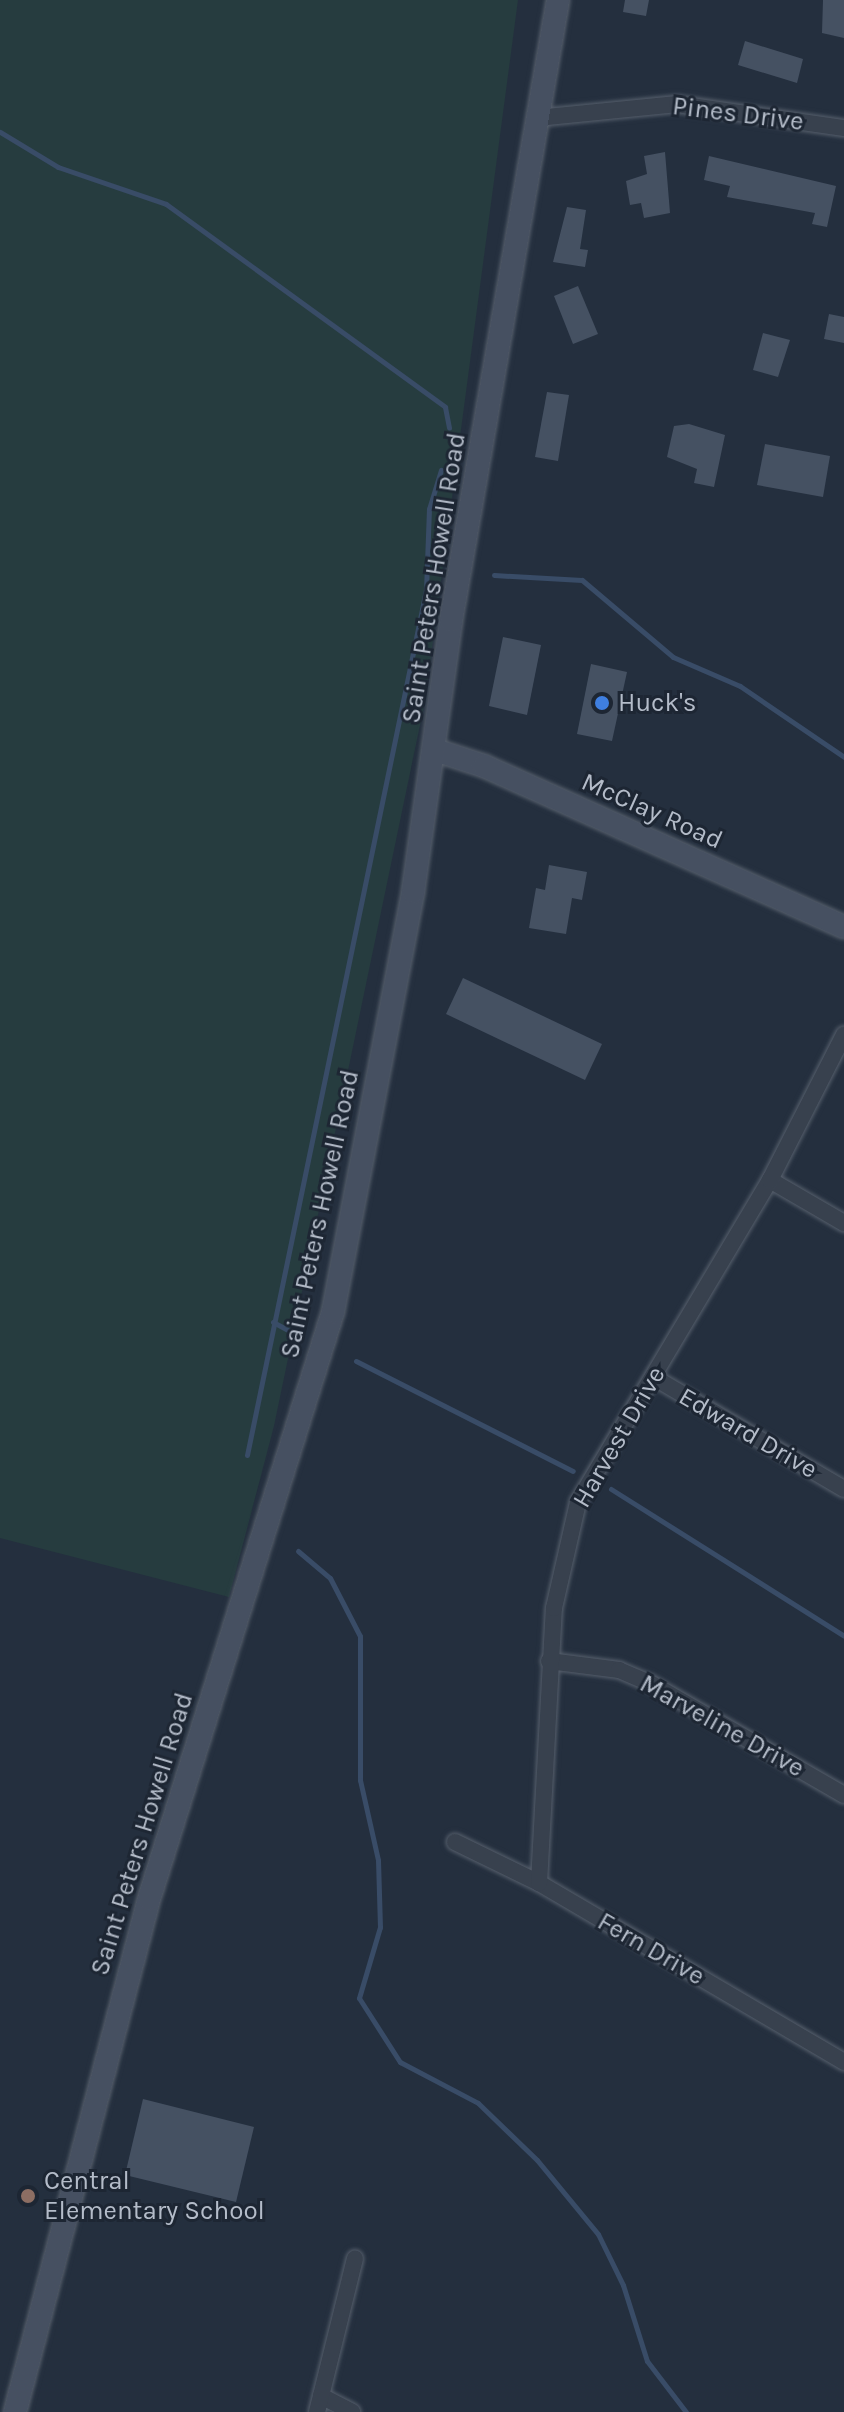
<!DOCTYPE html>
<style>
body{margin:0}
#map{position:relative;width:844px;height:2412px;overflow:hidden;background:#242f3e;font-family:Karla,sans-serif}
div>[style]{position:absolute}
.green>*{inset:0;background:#263c3f}
.stream>*{height:5px;margin:-2.5px;padding:0 2.5px;transform-origin:2.5px;border-radius:2.5px;background:#394c67}
.building>*{inset:0;background:#455162}
.roads{filter:drop-shadow(0 0 2px #565f6c) drop-shadow(0 0 2px #565f6c)}
.minor>*{height:16px;margin:-8px;padding:0 8px;transform-origin:8px;border-radius:8px;background:#38414e}
.secondary>*{height:22px;margin:-11px;padding:0 11px;transform-origin:11px;border-radius:11px;background:#465061}
.dots>*{width:22px;height:22px;translate:-50% -50%;box-sizing:border-box;border:4px solid #1d2633;border-radius:50%}
span{translate:-50% -50%;white-space:nowrap;text-align:center;line-height:1.15;-webkit-text-stroke:6px #1d2633;paint-order:stroke}
.street-label{font-size:26px;color:#b4bcc9}
.poi-label{font-size:26px;color:#b4bcc9}
.left{translate:0 -50%;text-align:left}
</style>
<div id="map">
<div class="green">
<i style="clip-path:polygon(0 0,518px 0,425px 701px,274px 1426px,229px 1597px,0 1538px)"></i>
</div>
<div class="stream">
<i style="left:0;top:132px;width:68px;rotate:31.1deg"></i>
<i style="left:58px;top:167px;width:114px;rotate:18.9deg"></i>
<i style="left:166px;top:204px;width:345px;rotate:36deg"></i>
<i style="left:445px;top:407px;width:21px;rotate:79deg"></i>
<i style="left:494px;top:575px;width:88px;rotate:3.3deg"></i>
<i style="left:582px;top:580px;width:119px;rotate:40.2deg"></i>
<i style="left:673px;top:657px;width:73px;rotate:23.4deg"></i>
<i style="left:740px;top:686px;width:126px;rotate:34.3deg"></i>
<i style="left:273px;top:1322px;width:19px;rotate:28deg"></i>
<i style="left:356px;top:1361px;width:243px;rotate:26.9deg"></i>
<i style="left:247px;top:1455px;width:883px;rotate:-78.31deg"></i>
<i style="left:426px;top:590px;width:81px;rotate:-87.9deg"></i>
<i style="left:429px;top:509px;width:41px;rotate:-72.9deg"></i>
<i style="left:611px;top:1489px;width:275px;rotate:32.2deg"></i>
<i style="left:298px;top:1551px;width:42px;rotate:40.2deg"></i>
<i style="left:330px;top:1578px;width:65px;rotate:62.7deg"></i>
<i style="left:360px;top:1636px;width:144px;rotate:90deg"></i>
<i style="left:360px;top:1780px;width:82px;rotate:77.3deg"></i>
<i style="left:378px;top:1860px;width:67px;rotate:88.3deg"></i>
<i style="left:380px;top:1927px;width:74px;rotate:106.5deg"></i>
<i style="left:359px;top:1998px;width:76px;rotate:57.4deg"></i>
<i style="left:400px;top:2062px;width:88px;rotate:27.7deg"></i>
<i style="left:478px;top:2103px;width:82px;rotate:44deg"></i>
<i style="left:537px;top:2160px;width:96px;rotate:50.5deg"></i>
<i style="left:598px;top:2234px;width:57px;rotate:63.9deg"></i>
<i style="left:623px;top:2285px;width:80px;rotate:72.5deg"></i>
<i style="left:647px;top:2361px;width:64px;rotate:52.6deg"></i>
</div>
<div class="building">
<i style="clip-path:polygon(625px 0,649px 0,646px 16px,623px 12px)"></i>
<i style="clip-path:polygon(823px 0,844px 0,844px 38px,822px 33px)"></i>
<i style="clip-path:polygon(745px 41px,803px 59px,797px 83px,738px 65px)"></i>
<i style="clip-path:polygon(665px 152px,670px 213px,644px 218px,641px 203px,630px 205px,626px 181px,647px 174px,644px 156px)"></i>
<i style="clip-path:polygon(709px 156px,836px 186px,827px 227px,812px 224px,815px 213px,727px 197px,730px 186px,704px 180px)"></i>
<i style="clip-path:polygon(567px 207px,586px 210px,580px 249px,588px 250px,585px 267px,553px 262px)"></i>
<i style="clip-path:polygon(578px 286px,598px 334px,573px 344px,554px 296px)"></i>
<i style="clip-path:polygon(829px 314px,844px 317px,844px 343px,824px 339px)"></i>
<i style="clip-path:polygon(763px 333px,790px 340px,778px 377px,753px 370px)"></i>
<i style="clip-path:polygon(547px 392px,569px 395px,558px 461px,535px 457px)"></i>
<i style="clip-path:polygon(689px 424px,725px 435px,714px 487px,694px 483px,697px 469px,667px 457px,674px 426px)"></i>
<i style="clip-path:polygon(765px 444px,830px 456px,823px 497px,757px 485px)"></i>
<i style="clip-path:polygon(503px 637px,541px 645px,527px 715px,489px 706px)"></i>
<i style="clip-path:polygon(591px 664px,627px 672px,612px 741px,577px 734px)"></i>
<i style="clip-path:polygon(549px 865px,587px 872px,582px 900px,572px 898px,566px 934px,529px 928px,536px 888px,545px 890px)"></i>
<i style="clip-path:polygon(463px 978px,602px 1044px,585px 1080px,446px 1014px)"></i>
<i style="clip-path:polygon(143px 2099px,254px 2127px,236px 2202px,125px 2175px)"></i>
</div>
<div class="roads">
<div class="minor">
<i style="left:537px;top:118px;width:141px;rotate:-5.7deg"></i>
<i style="left:677px;top:104px;width:169px;rotate:8.2deg"></i>
<i style="left:770px;top:1180px;width:86px;rotate:30.2deg"></i>
<i style="left:653px;top:1377px;width:221px;rotate:30.4deg"></i>
<i style="left:549px;top:1661px;width:71px;rotate:7.3deg"></i>
<i style="left:619px;top:1670px;width:34px;rotate:23deg"></i>
<i style="left:650px;top:1683px;width:224px;rotate:30deg"></i>
<i style="left:455px;top:1842px;width:93px;rotate:26deg"></i>
<i style="left:539px;top:1883px;width:354px;rotate:30.4deg"></i>
<i style="left:539px;top:1883px;width:275px;rotate:-86.9deg"></i>
<i style="left:554px;top:1608px;width:109px;rotate:-77.2deg"></i>
<i style="left:578px;top:1502px;width:375px;rotate:-59.2deg"></i>
<i style="left:770px;top:1180px;width:163px;rotate:-63deg"></i>
<i style="left:321px;top:2396px;width:35px;rotate:27deg"></i>
<i style="left:317px;top:2412px;width:158px;rotate:-76.1deg"></i>
</div>
<div class="secondary">
<i style="left:435px;top:750px;width:52px;rotate:18.1deg"></i>
<i style="left:484px;top:766px;width:394px;rotate:24.1deg"></i>
<i style="left:15px;top:2412px;width:530px;rotate:-75.36deg"></i>
<i style="left:149px;top:1899px;width:615px;rotate:-72.6deg"></i>
<i style="left:333px;top:1312px;width:428px;rotate:-79.2deg"></i>
<i style="left:413px;top:892px;width:274px;rotate:-82deg"></i>
<i style="left:451px;top:621px;width:630px;rotate:-80.22deg"></i>
</div>
</div>
<div class="dots">
<i style="left:602px;top:703px;background:#3f7fe0"></i>
<i style="left:28px;top:2196px;background:#8d6e63"></i>
</div>
<div class="street-label">
<span style="left:738px;top:114px;rotate:7deg">Pines Drive</span>
<span style="left:434px;top:578px;rotate:-81deg">Saint Peters Howell Road</span>
<span style="left:652px;top:811px;rotate:24deg">McClay Road</span>
<span style="left:320px;top:1214px;rotate:-78deg">Saint Peters Howell Road</span>
<span style="left:748px;top:1433px;rotate:30deg">Edward Drive</span>
<span style="left:619px;top:1437px;rotate:-60deg">Harvest Drive</span>
<span style="left:722px;top:1726px;rotate:29deg">Marveline Drive</span>
<span style="left:142px;top:1834px;rotate:-73deg">Saint Peters Howell Road</span>
<span style="left:651px;top:1949px;rotate:30deg">Fern Drive</span>
</div>
<div class="poi-label">
<span class="left" style="left:618px;top:703px">Huck's</span>
<span class="left" style="left:44px;top:2196px">Central<br>Elementary School</span>
</div>
</div>
